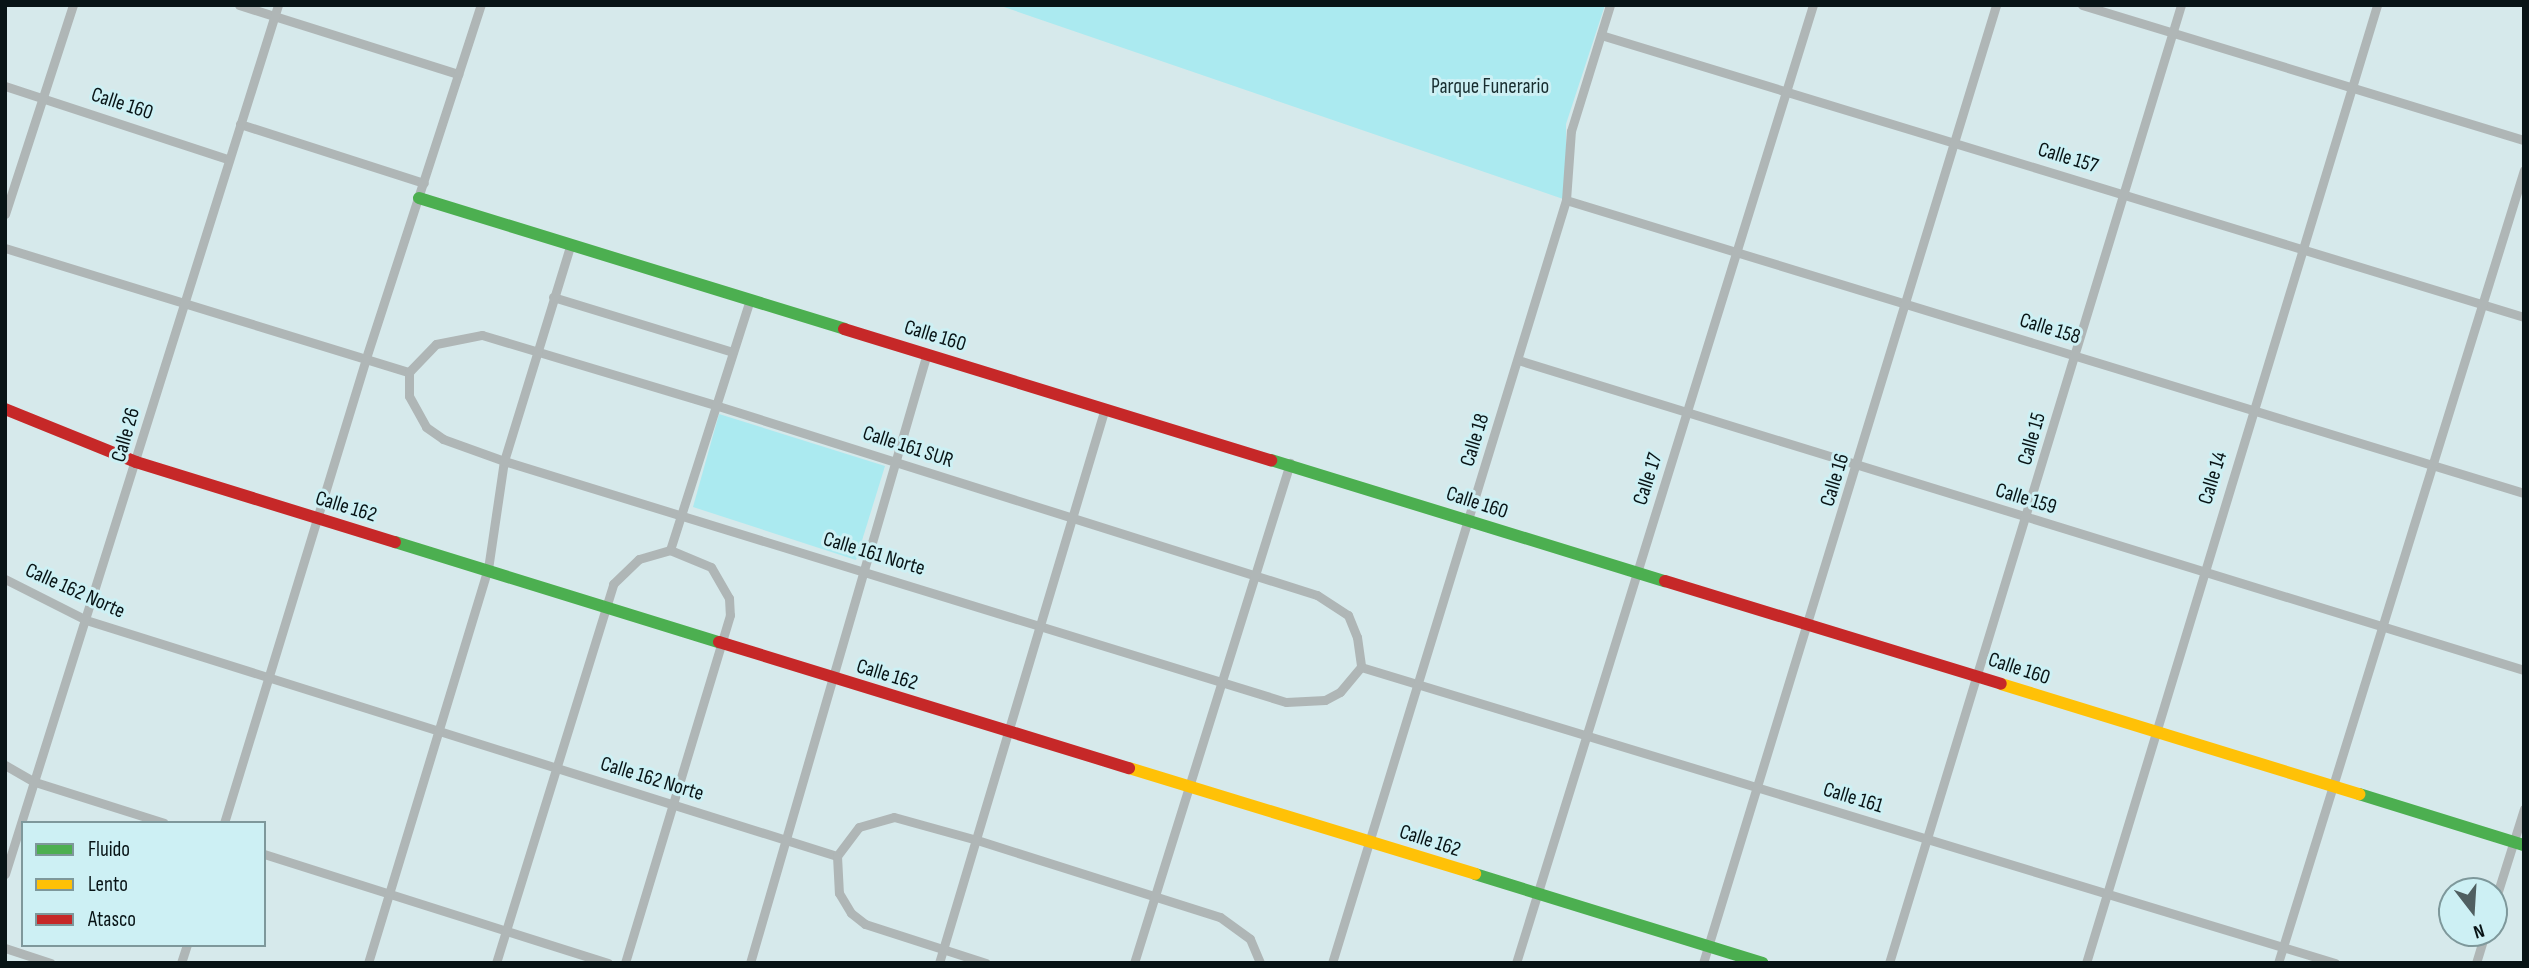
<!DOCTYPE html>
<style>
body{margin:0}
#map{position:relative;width:2529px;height:968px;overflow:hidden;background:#d6e9eb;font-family:"Sofia Sans Condensed",sans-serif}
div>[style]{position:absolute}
.green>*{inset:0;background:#abeaf0}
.street>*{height:9px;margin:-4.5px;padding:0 4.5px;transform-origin:4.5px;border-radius:4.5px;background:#afb6b6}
.fast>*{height:12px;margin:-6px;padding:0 6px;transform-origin:6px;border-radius:6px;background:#4caf50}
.slow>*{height:12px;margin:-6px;padding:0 6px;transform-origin:6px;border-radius:6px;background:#ffc107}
.jam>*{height:12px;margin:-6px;padding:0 6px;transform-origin:6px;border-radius:6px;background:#c62828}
span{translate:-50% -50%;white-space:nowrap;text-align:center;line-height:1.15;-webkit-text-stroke:6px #cdf0f4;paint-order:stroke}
.park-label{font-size:21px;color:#192e30}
.street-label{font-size:21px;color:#081416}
.frame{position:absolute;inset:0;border:7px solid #081416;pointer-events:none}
.legend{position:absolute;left:21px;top:821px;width:245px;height:126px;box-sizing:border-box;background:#cdf0f4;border:2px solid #7e989b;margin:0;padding:9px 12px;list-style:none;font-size:21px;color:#081416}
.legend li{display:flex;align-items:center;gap:14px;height:35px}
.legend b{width:35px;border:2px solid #7e989b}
.north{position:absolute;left:2438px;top:877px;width:70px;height:70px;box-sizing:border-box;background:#cdf0f4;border:2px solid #7e989b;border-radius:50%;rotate:163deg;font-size:19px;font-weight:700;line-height:28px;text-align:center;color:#081416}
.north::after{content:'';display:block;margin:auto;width:24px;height:32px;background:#505f61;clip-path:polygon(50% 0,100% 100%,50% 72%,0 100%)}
</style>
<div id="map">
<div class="green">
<i style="clip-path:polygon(998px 5px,1605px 5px,1566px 124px,1566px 200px)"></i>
<i style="clip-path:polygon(719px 414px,885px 466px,856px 560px,693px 507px)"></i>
</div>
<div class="street">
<i style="left:239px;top:5px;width:230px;rotate:17.5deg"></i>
<i style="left:2082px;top:5px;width:462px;rotate:17deg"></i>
<i style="left:1601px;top:35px;width:965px;rotate:16.99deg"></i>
<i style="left:5px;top:86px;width:234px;rotate:18.2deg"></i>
<i style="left:240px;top:124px;width:193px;rotate:17.8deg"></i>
<i style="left:1566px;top:200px;width:1002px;rotate:17.01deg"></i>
<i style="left:5px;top:214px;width:220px;rotate:-72deg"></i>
<i style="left:5px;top:248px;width:423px;rotate:17.1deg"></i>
<i style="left:553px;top:297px;width:188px;rotate:17deg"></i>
<i style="left:1518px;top:360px;width:1053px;rotate:17.13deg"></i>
<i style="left:409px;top:372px;width:24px;rotate:90deg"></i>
<i style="left:409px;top:396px;width:35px;rotate:61deg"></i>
<i style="left:426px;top:427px;width:21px;rotate:35deg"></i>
<i style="left:443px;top:439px;width:65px;rotate:19.8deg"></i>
<i style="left:504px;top:461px;width:818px;rotate:17.13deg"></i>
<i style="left:1286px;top:702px;width:39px;rotate:-3deg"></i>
<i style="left:1325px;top:700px;width:17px;rotate:-28deg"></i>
<i style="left:1340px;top:692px;width:33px;rotate:-50deg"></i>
<i style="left:409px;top:372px;width:39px;rotate:-46deg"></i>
<i style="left:436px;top:344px;width:47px;rotate:-11.1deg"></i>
<i style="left:482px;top:335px;width:243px;rotate:16.7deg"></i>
<i style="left:715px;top:405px;width:631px;rotate:17.52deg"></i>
<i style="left:1317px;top:595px;width:37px;rotate:33deg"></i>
<i style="left:1348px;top:615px;width:24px;rotate:68deg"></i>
<i style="left:1357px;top:637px;width:30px;rotate:82deg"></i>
<i style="left:670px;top:550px;width:259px;rotate:-72.3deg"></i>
<i style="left:5px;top:579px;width:91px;rotate:26.8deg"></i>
<i style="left:86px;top:620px;width:787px;rotate:17.45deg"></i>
<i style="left:837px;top:856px;width:36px;rotate:-53deg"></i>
<i style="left:859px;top:827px;width:36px;rotate:-16deg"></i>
<i style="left:894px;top:817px;width:86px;rotate:15.5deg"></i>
<i style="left:977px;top:840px;width:255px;rotate:17.6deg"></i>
<i style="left:1220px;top:917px;width:37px;rotate:36deg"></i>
<i style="left:1250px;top:939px;width:26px;rotate:67deg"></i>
<i style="left:1361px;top:667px;width:1018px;rotate:16.9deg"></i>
<i style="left:5px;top:765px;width:34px;rotate:30deg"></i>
<i style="left:35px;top:782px;width:135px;rotate:17.6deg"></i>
<i style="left:224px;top:823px;width:486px;rotate:-73deg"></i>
<i style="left:366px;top:358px;width:371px;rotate:-72deg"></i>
<i style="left:264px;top:854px;width:361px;rotate:17.6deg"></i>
<i style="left:837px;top:856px;width:37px;rotate:87deg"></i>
<i style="left:839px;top:893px;width:23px;rotate:59deg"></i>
<i style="left:851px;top:913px;width:18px;rotate:38deg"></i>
<i style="left:865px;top:924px;width:127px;rotate:17.9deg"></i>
<i style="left:5px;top:874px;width:911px;rotate:-72.56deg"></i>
<i style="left:2494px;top:904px;width:100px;rotate:-72.5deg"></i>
<i style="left:5px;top:948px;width:48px;rotate:18.1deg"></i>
<i style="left:181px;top:963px;width:19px;rotate:-72deg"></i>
<i style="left:368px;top:963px;width:412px;rotate:-73.1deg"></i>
<i style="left:488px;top:569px;width:109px;rotate:-81.6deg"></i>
<i style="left:504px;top:461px;width:225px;rotate:-72.9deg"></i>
<i style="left:496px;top:963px;width:397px;rotate:-72.8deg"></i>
<i style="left:613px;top:584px;width:36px;rotate:-44deg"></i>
<i style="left:639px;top:559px;width:32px;rotate:-16deg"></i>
<i style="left:670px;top:550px;width:44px;rotate:22.5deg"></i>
<i style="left:711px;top:567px;width:36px;rotate:60deg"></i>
<i style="left:729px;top:598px;width:17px;rotate:87deg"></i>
<i style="left:730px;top:615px;width:363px;rotate:106.8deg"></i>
<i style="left:750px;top:963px;width:635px;rotate:-73.82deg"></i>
<i style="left:939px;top:963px;width:579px;rotate:-73.35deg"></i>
<i style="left:1134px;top:963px;width:524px;rotate:-72.67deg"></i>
<i style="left:1332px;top:963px;width:798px;rotate:-72.95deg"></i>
<i style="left:1566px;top:200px;width:69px;rotate:-85.9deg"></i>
<i style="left:1571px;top:131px;width:132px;rotate:-72.8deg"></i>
<i style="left:1516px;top:963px;width:1003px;rotate:-72.78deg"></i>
<i style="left:1703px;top:963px;width:1002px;rotate:-72.99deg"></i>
<i style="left:1889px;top:963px;width:1002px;rotate:-73.05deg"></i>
<i style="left:2086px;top:963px;width:1001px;rotate:-73.1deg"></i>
<i style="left:2278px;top:963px;width:830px;rotate:-72.77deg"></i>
<i style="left:2476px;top:963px;width:31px;rotate:-73deg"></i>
</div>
<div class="fast">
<i style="left:419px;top:198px;width:445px;rotate:17.1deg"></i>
<i style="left:1271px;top:460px;width:412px;rotate:17.1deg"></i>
<i style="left:395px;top:542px;width:339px;rotate:17.2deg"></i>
<i style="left:2359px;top:794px;width:173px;rotate:17.2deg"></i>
<i style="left:1475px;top:874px;width:301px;rotate:17.2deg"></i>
</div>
<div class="slow">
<i style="left:2001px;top:684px;width:375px;rotate:17.1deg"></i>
<i style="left:1129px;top:768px;width:362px;rotate:17deg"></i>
</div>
<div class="jam">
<i style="left:844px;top:329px;width:447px;rotate:17.1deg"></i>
<i style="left:5px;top:409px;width:141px;rotate:22deg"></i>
<i style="left:136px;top:462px;width:271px;rotate:17.2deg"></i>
<i style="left:1665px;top:581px;width:351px;rotate:17deg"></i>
<i style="left:719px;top:642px;width:429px;rotate:17.1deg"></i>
</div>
<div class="park-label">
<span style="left:1490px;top:87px">Parque Funerario</span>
</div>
<div class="street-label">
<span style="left:122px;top:104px;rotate:18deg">Calle 160</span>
<span style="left:2068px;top:158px;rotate:17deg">Calle 157</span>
<span style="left:2050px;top:329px;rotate:17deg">Calle 158</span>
<span style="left:935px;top:336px;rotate:17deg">Calle 160</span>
<span style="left:126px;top:435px;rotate:-74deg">Calle 26</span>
<span style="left:2032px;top:439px;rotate:-74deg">Calle 15</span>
<span style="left:1475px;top:440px;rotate:-73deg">Calle 18</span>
<span style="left:908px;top:447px;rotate:18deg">Calle 161 SUR</span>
<span style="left:2213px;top:478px;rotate:-73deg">Calle 14</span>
<span style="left:1648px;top:479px;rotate:-72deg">Calle 17</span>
<span style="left:1835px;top:480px;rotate:-73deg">Calle 16</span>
<span style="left:2026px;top:499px;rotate:17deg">Calle 159</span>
<span style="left:1477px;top:503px;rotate:18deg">Calle 160</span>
<span style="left:346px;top:507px;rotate:17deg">Calle 162</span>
<span style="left:874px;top:554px;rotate:17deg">Calle 161 Norte</span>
<span style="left:75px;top:591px;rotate:24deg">Calle 162 Norte</span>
<span style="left:2019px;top:669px;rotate:18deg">Calle 160</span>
<span style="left:887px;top:675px;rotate:17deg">Calle 162</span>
<span style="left:652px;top:779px;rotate:17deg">Calle 162 Norte</span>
<span style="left:1853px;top:798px;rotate:17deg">Calle 161</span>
<span style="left:1430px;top:841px;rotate:18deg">Calle 162</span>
</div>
<div class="frame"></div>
<ul class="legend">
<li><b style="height:9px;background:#4caf50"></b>Fluido</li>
<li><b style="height:9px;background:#ffc107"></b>Lento</li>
<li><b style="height:9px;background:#c62828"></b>Atasco</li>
</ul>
<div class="north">N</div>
</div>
